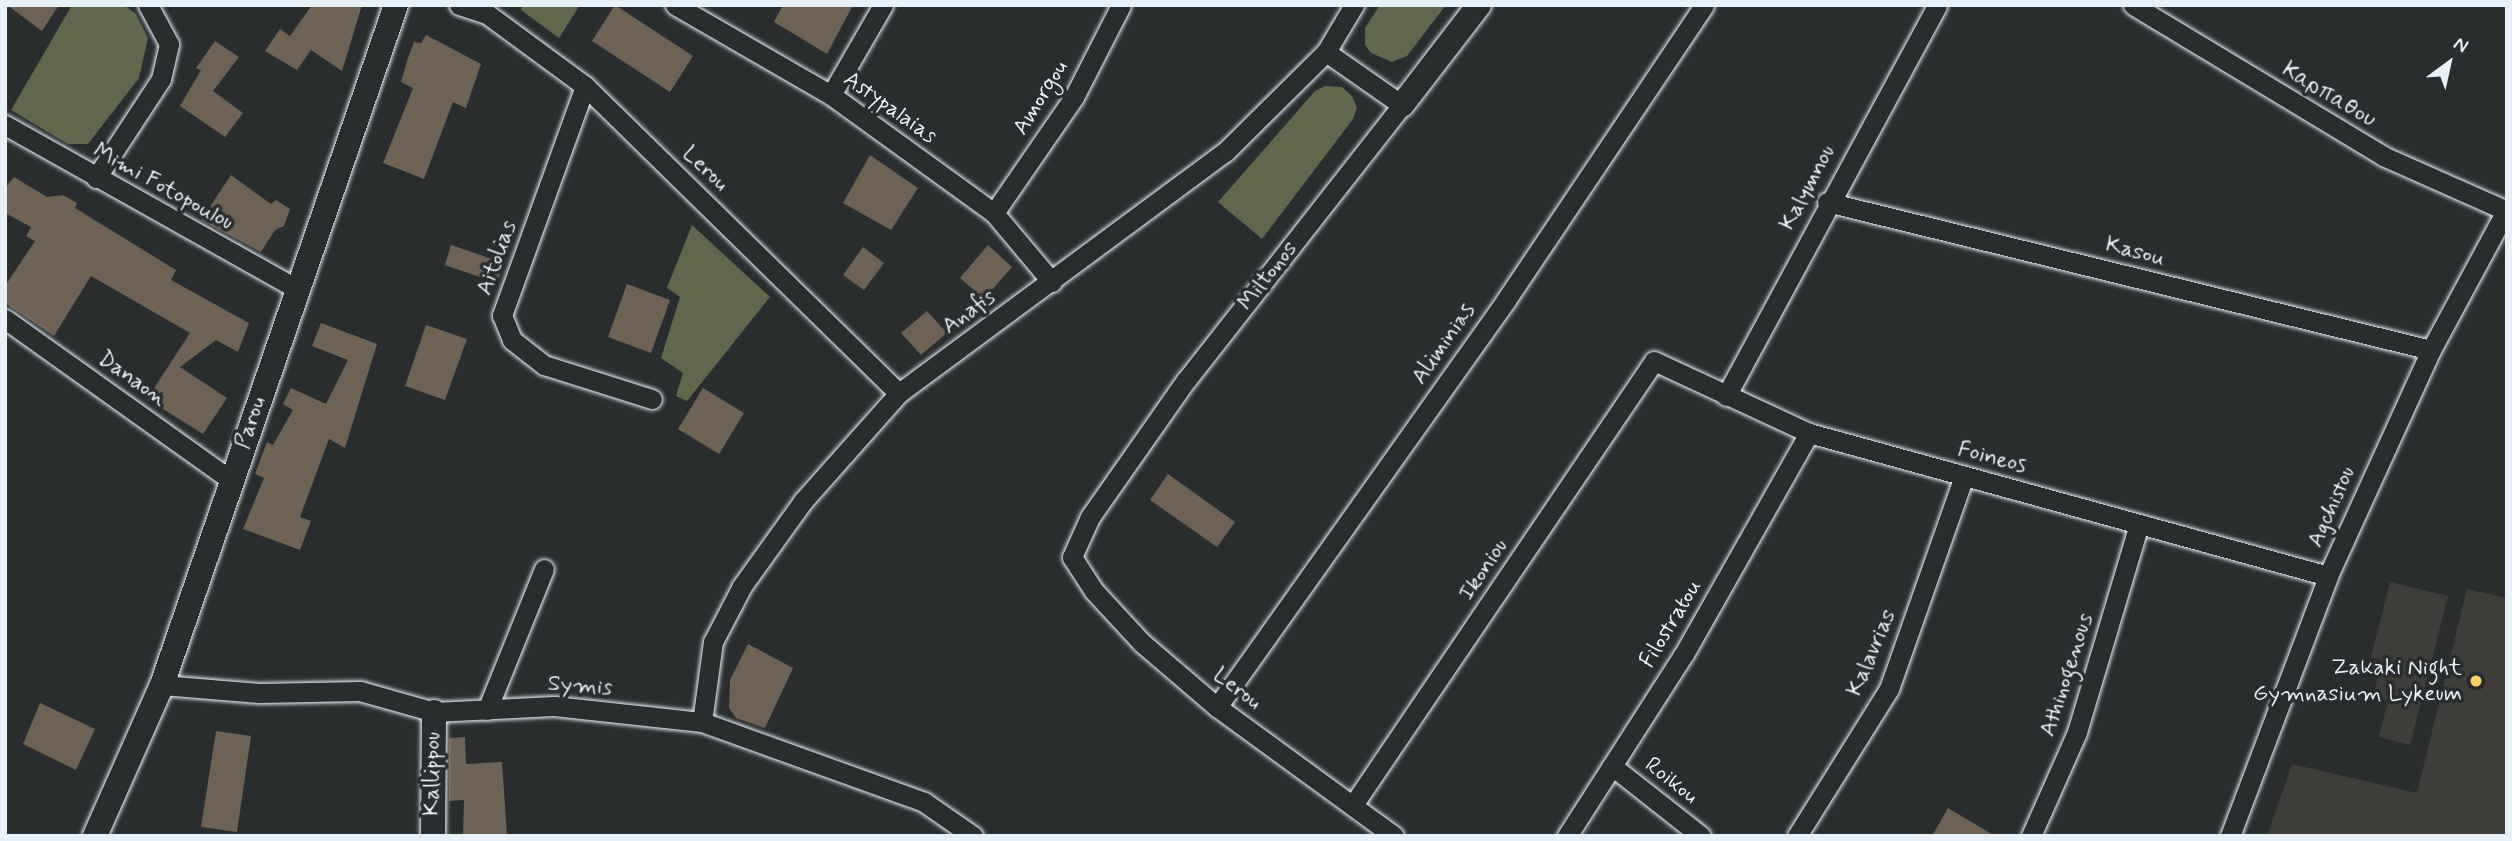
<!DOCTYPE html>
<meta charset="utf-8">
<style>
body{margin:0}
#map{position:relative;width:2512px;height:841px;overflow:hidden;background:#2a2d2e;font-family:Mynerve,sans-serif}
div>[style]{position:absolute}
.built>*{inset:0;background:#3e3d39}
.green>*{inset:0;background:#61674d}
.building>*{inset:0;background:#6e6254}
.roads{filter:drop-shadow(0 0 2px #e8f1f8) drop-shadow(0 0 2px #e8f1f8)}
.minor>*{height:19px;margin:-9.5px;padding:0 9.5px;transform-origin:9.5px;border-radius:9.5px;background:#2a2d2e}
.tertiary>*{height:24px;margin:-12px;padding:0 12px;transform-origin:12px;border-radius:12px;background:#2a2d2e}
.dots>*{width:19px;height:19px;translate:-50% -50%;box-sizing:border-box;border:4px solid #2a2d2e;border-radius:50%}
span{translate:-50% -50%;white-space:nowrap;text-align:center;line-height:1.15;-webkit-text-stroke:7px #2a2d2e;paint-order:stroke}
.street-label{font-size:23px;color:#e8f1f8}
.poi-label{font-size:23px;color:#e8f1f8}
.right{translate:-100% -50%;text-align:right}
.frame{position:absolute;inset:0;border:7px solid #e8f1f8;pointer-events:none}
.north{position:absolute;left:2414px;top:28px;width:70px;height:70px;-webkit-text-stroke:5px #2a2d2e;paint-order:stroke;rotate:33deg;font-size:19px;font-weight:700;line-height:28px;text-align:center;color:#e8f1f8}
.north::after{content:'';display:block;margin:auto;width:24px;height:32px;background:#e8f1f8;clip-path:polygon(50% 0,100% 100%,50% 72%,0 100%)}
</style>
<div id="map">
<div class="built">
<i style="clip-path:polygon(2390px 582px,2448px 596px,2410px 745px,2379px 737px,2388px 701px,2373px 697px,2382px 661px,2371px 657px)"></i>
<i style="clip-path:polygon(2467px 589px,2507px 598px,2507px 836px,2267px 836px,2292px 764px,2417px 793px)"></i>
</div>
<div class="green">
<i style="clip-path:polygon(72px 5px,124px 5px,136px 14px,148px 38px,139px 78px,88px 144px,68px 144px,11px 110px)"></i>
<i style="clip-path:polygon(523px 5px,580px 5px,559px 38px,521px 10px)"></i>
<i style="clip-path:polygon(1380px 5px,1446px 5px,1407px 56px,1392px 62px,1371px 53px,1365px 45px,1365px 28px)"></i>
<i style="clip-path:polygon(1325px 86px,1342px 87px,1352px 96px,1357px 108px,1353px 119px,1262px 239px,1218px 202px,1315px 91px)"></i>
<i style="clip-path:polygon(692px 225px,770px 297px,687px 401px,676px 396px,683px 373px,661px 358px,680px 297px,667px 288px)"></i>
</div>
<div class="building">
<i style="clip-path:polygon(7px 5px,59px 5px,42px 31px)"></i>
<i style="clip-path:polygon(312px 5px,362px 5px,342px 71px,311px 50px,297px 70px,265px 51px,280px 29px,290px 36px)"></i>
<i style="clip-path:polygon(615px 5px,693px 56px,670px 92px,592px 41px)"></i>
<i style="clip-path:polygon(783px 5px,853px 5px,827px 54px,774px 22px)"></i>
<i style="clip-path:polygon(426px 35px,481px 64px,466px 108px,453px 102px,424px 179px,383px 163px,413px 88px,401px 82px,408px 58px,414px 42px,421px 43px)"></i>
<i style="clip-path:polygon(215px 41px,239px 57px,213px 91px,243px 113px,225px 137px,180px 106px,201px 70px,196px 68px)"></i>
<i style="clip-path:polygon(870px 155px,918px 188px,891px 230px,843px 203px)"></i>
<i style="clip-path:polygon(231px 175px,271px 204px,276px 200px,290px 209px,284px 226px,275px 230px,261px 252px,201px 220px)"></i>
<i style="clip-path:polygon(14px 177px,47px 197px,63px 195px,77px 203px,75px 208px,176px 270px,171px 280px,249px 323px,238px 352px,216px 340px,180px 367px,227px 398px,203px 434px,147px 399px,190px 333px,91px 276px,54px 336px,5px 303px,5px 286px,35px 241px,26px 236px,31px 227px,5px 213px,5px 188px)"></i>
<i style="clip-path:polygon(451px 245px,504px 263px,497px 283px,445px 265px)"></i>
<i style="clip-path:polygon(988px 245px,1012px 267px,984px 299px,960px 278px)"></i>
<i style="clip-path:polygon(863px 247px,884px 263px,864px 290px,843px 275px)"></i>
<i style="clip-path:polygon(627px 284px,670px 300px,651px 353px,608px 337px)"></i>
<i style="clip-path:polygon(927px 311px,947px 333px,921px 355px,901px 333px)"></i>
<i style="clip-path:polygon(321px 323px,377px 344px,345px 448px,329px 439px,300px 517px,311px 521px,300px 550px,243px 529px,264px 478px,255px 474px,267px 442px,273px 445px,293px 410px,283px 404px,291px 388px,326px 404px,348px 360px,312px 346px)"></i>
<i style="clip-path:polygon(426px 325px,467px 339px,445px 400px,405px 386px)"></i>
<i style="clip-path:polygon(703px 388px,744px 413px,719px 454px,678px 429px)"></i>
<i style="clip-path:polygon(1168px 474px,1235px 522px,1217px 547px,1150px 500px)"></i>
<i style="clip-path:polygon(748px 644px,793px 668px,765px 728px,736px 718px,729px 708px,730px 680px)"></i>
<i style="clip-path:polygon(40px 703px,95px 729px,76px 770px,23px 744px)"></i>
<i style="clip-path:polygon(216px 731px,251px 736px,237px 832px,201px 827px)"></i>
<i style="clip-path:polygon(465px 737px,466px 764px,502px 762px,507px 836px,463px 836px,464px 800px,449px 801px,449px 738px)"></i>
<i style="clip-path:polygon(1948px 808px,1995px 836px,1932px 836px)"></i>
</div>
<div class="roads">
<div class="minor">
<i style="left:459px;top:5px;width:29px;rotate:18deg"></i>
<i style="left:487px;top:14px;width:122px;rotate:36.3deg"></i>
<i style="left:585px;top:86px;width:439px;rotate:44.4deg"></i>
<i style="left:675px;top:5px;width:180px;rotate:30deg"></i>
<i style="left:831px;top:95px;width:201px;rotate:35.9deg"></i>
<i style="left:994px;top:213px;width:90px;rotate:50deg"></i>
<i style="left:2133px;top:5px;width:292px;rotate:31.1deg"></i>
<i style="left:2383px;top:156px;width:136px;rotate:23.9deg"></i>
<i style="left:1326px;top:52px;width:93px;rotate:34.9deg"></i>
<i style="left:1402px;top:105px;width:350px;rotate:128.1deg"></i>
<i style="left:1186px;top:380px;width:167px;rotate:125deg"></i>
<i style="left:1090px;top:517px;width:44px;rotate:114.2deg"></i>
<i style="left:1072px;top:557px;width:40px;rotate:57.1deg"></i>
<i style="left:1094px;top:591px;width:71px;rotate:47.3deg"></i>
<i style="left:1142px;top:643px;width:99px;rotate:40.5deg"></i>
<i style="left:1217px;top:707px;width:219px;rotate:36.1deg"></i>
<i style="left:585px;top:86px;width:244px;rotate:109.9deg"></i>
<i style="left:502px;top:315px;width:27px;rotate:68deg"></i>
<i style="left:512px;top:340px;width:41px;rotate:38deg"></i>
<i style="left:544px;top:365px;width:113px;rotate:17.5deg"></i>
<i style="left:831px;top:95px;width:104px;rotate:-60deg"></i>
<i style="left:5px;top:125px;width:335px;rotate:29.3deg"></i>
<i style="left:96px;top:178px;width:118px;rotate:-56.7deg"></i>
<i style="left:161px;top:79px;width:36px;rotate:-77deg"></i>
<i style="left:169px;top:44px;width:44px;rotate:-118.3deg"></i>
<i style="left:1827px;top:202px;width:622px;rotate:13.77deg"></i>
<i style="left:994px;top:213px;width:141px;rotate:-55.4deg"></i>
<i style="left:1074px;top:97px;width:103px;rotate:-62.9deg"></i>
<i style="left:5px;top:319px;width:277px;rotate:35.5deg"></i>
<i style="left:1726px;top:396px;width:444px;rotate:-61.6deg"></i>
<i style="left:162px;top:685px;width:97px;rotate:4.7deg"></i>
<i style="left:259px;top:693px;width:101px;rotate:-1.1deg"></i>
<i style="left:360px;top:691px;width:77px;rotate:15.8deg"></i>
<i style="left:434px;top:712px;width:120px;rotate:-2.9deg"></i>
<i style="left:554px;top:706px;width:149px;rotate:6.2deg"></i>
<i style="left:702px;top:722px;width:236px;rotate:19.8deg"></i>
<i style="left:924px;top:802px;width:60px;rotate:34.8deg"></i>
<i style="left:1217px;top:707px;width:499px;rotate:-54.6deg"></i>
<i style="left:1506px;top:300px;width:355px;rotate:-56.1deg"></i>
<i style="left:487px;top:710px;width:152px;rotate:-68deg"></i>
<i style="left:702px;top:722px;width:81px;rotate:-82.2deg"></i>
<i style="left:713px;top:642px;width:63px;rotate:-62.6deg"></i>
<i style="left:742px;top:586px;width:105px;rotate:-54.3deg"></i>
<i style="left:803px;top:501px;width:144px;rotate:-48.4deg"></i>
<i style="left:899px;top:393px;width:405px;rotate:-36.5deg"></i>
<i style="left:1225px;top:152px;width:142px;rotate:-44.7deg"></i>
<i style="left:1326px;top:52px;width:55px;rotate:-59.2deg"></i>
<i style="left:1612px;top:766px;width:113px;rotate:38.2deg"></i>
<i style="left:1353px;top:805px;width:536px;rotate:-55.87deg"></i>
<i style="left:1654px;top:361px;width:171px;rotate:24.9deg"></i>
<i style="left:1809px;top:433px;width:538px;rotate:15.4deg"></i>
<i style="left:1567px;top:836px;width:216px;rotate:-57.3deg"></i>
<i style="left:1684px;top:654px;width:254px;rotate:-60.5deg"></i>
<i style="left:1797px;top:836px;width:173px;rotate:-58deg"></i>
<i style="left:1889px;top:689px;width:226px;rotate:-70.6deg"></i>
<i style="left:2031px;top:836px;width:114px;rotate:-66.1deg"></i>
<i style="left:2077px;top:732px;width:217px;rotate:-73.4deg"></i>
<i style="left:2230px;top:836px;width:278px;rotate:-69.3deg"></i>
<i style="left:2328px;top:576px;width:248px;rotate:-65.5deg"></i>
<i style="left:2431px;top:350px;width:158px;rotate:-61.7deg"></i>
</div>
<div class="tertiary">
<i style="left:1402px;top:105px;width:126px;rotate:-52.4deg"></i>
<i style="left:95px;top:836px;width:165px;rotate:-66.1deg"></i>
<i style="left:162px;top:685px;width:719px;rotate:-71.01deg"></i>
<i style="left:433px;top:836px;width:124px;rotate:-89.5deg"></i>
</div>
</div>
<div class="dots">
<i style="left:2476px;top:681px;background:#ffd166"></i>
</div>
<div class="street-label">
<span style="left:2329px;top:95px;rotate:31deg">Καρπαθου</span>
<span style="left:1041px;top:98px;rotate:-58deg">Amorgou</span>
<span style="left:890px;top:108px;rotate:35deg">Astypalaias</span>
<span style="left:705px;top:169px;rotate:44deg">Lerou</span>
<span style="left:163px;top:187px;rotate:29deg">Mimi Fotopoulou</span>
<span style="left:1808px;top:188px;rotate:-62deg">Kalymnou</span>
<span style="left:2135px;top:252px;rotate:14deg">Kasou</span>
<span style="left:497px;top:258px;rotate:-70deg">Aitolias</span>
<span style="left:1268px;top:276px;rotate:-52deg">Miltonos</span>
<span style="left:969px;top:312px;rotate:-36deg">Anafis</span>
<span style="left:1444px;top:344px;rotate:-55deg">Aliminias</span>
<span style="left:132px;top:379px;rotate:35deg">Danaon</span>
<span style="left:251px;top:423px;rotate:-71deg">Parou</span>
<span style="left:1992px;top:458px;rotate:15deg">Foineos</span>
<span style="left:2332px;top:507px;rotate:-66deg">Agchistou</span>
<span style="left:1484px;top:570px;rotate:-56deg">Ikoniou</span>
<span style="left:1671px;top:624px;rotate:-59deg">Filostratou</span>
<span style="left:1872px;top:653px;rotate:-67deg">Kalavrias</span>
<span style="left:2067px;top:675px;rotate:-72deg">Athinogenous</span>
<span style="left:580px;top:686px;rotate:4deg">Symis</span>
<span style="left:1237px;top:689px;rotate:38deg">Lerou</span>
<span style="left:433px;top:774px;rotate:-89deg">Kallippou</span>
<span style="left:1671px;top:781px;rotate:38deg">Roikou</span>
</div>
<div class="poi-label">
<span class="right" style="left:2462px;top:681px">Zakaki Night<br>Gymnasium Lykeum</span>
</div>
<div class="frame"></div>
<div class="north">N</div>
</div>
